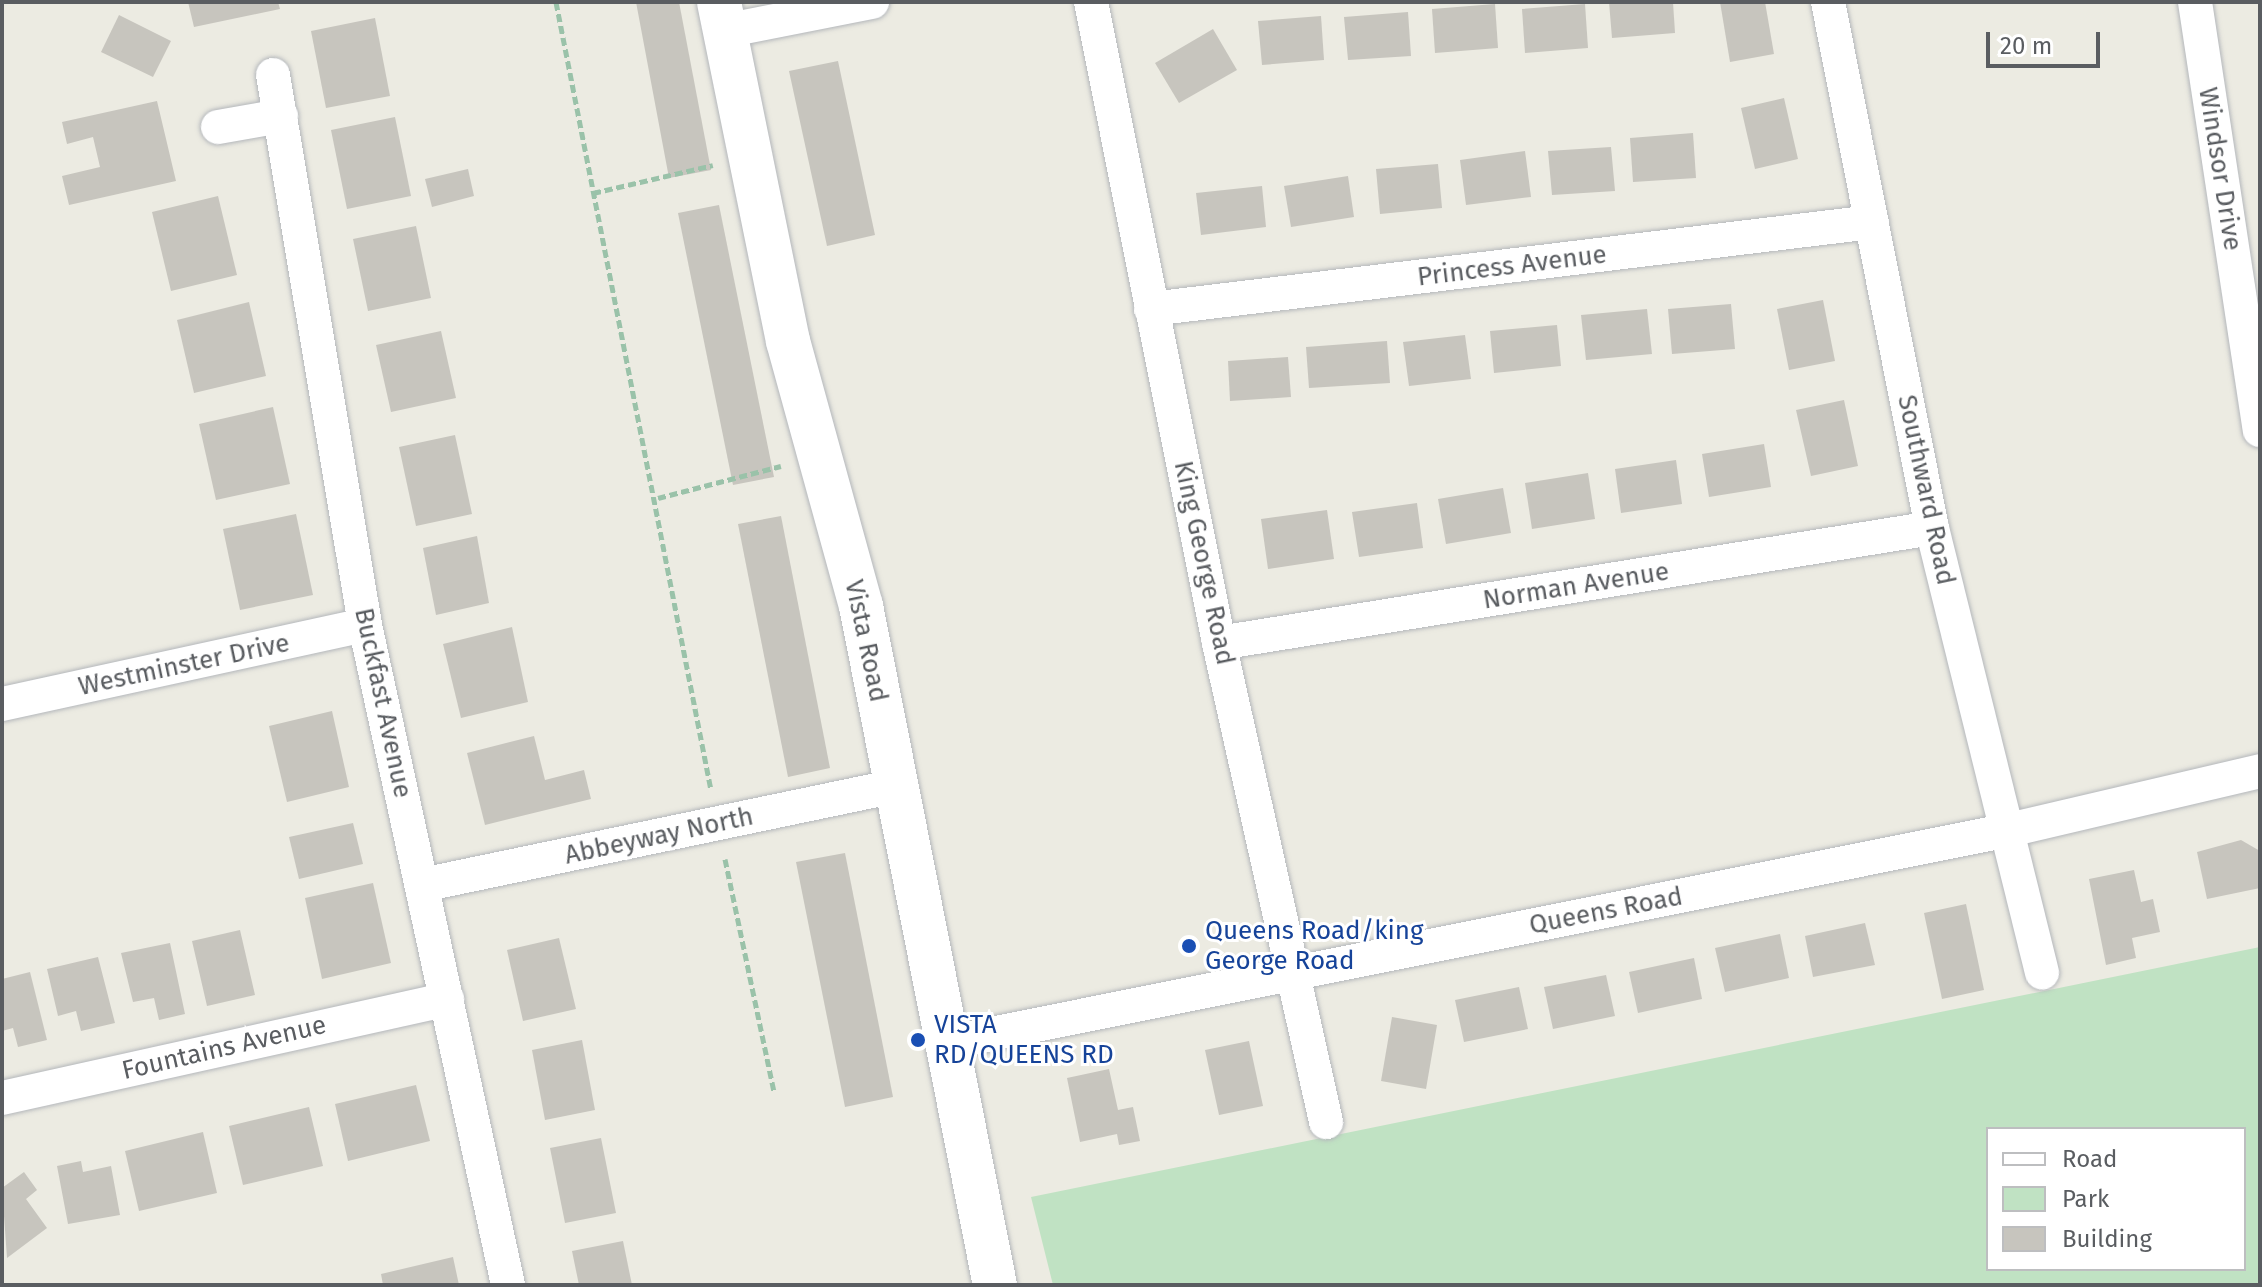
<!DOCTYPE html>
<style>
body{margin:0}
#map{position:relative;width:2262px;height:1287px;overflow:hidden;background:#ecebe2;font-family:"Fira Sans",sans-serif}
div>[style]{position:absolute}
.green>*{inset:0;background:#c0e2c3}
.building>*{inset:0;background:#c7c5be}
.path>*{height:5px;margin-top:-2.5px;transform-origin:0;background:repeating-linear-gradient(90deg,#9ac2a9 0 8px,transparent 0 12px)}
.roads{filter:drop-shadow(0 0 2px #b4b7bb) drop-shadow(0 0 2px #b4b7bb)}
.street>*{height:34px;margin:-17px;padding:0 17px;transform-origin:17px;border-radius:17px;background:#fff}
.secondary>*{height:44px;margin:-22px;padding:0 22px;transform-origin:22px;border-radius:22px;background:#fff}
.dots>*{width:22px;height:22px;translate:-50% -50%;box-sizing:border-box;border:4px solid #fff;border-radius:50%}
span{translate:-50% -50%;white-space:nowrap;text-align:center;line-height:1.15;-webkit-text-stroke:6px #fff;paint-order:stroke}
.street-label{font-size:26px;color:#5a5d61}
.transit-label{font-size:26px;color:#164399}
.left{translate:0 -50%;text-align:left}
.frame{position:absolute;inset:0;border:4px solid #5a5d61;pointer-events:none}
.legend{position:absolute;left:1986px;top:1127px;width:260px;height:144px;box-sizing:border-box;background:#fff;border:2px solid #bdbec0;margin:0;padding:10px 14px;list-style:none;font-size:24px;color:#5a5d61}
.legend li{display:flex;align-items:center;gap:16px;height:40px}
.legend b{width:40px;border:2px solid #bdbec0}
.scale{position:absolute;left:1986px;top:32px;width:114px;height:36px;box-sizing:border-box;border:4px solid #5a5d61;border-top:0;padding-left:10px;font-size:24px;line-height:28px;white-space:nowrap;color:#5a5d61;-webkit-text-stroke:6px #fff;paint-order:stroke}
</style>
<div id="map">
<div class="green">
<i style="clip-path:polygon(evenodd,2260px 947px,2260px 1285px,1053px 1285px,1031px 1197px,2260px 947px,1988px 1129px,2244px 1129px,2244px 1269px,1988px 1269px,1988px 1129px)"></i>
</div>
<div class="building">
<i style="clip-path:polygon(188px 2px,278px 2px,280px 9px,194px 27px)"></i>
<i style="clip-path:polygon(636px 2px,679px 2px,711px 170px,669px 178px)"></i>
<i style="clip-path:polygon(1609px 2px,1673px 2px,1675px 33px,1612px 38px)"></i>
<i style="clip-path:polygon(1720px 2px,1765px 2px,1774px 54px,1730px 62px)"></i>
<i style="clip-path:polygon(1495px 4px,1498px 48px,1435px 53px,1432px 9px)"></i>
<i style="clip-path:polygon(1585px 4px,1588px 48px,1525px 53px,1522px 9px)"></i>
<i style="clip-path:polygon(1408px 12px,1411px 56px,1348px 60px,1344px 17px)"></i>
<i style="clip-path:polygon(119px 15px,171px 41px,153px 77px,101px 52px)"></i>
<i style="clip-path:polygon(1321px 16px,1324px 60px,1262px 65px,1258px 21px)"></i>
<i style="clip-path:polygon(375px 18px,390px 96px,326px 108px,311px 31px)"></i>
<i style="clip-path:polygon(1213px 29px,1237px 70px,1179px 103px,1155px 63px)"></i>
<i style="clip-path:polygon(838px 61px,875px 235px,827px 246px,789px 71px)"></i>
<i style="clip-path:polygon(1784px 98px,1798px 159px,1755px 169px,1741px 108px)"></i>
<i style="clip-path:polygon(157px 101px,176px 181px,69px 205px,62px 176px,100px 167px,93px 137px,67px 144px,62px 122px)"></i>
<i style="clip-path:polygon(395px 117px,411px 196px,347px 209px,331px 130px)"></i>
<i style="clip-path:polygon(1693px 133px,1696px 178px,1633px 182px,1630px 138px)"></i>
<i style="clip-path:polygon(1611px 147px,1615px 191px,1552px 195px,1548px 151px)"></i>
<i style="clip-path:polygon(1525px 151px,1531px 197px,1466px 205px,1460px 160px)"></i>
<i style="clip-path:polygon(1438px 164px,1442px 208px,1380px 214px,1376px 169px)"></i>
<i style="clip-path:polygon(468px 169px,474px 196px,432px 207px,425px 179px)"></i>
<i style="clip-path:polygon(1348px 176px,1354px 217px,1291px 227px,1284px 186px)"></i>
<i style="clip-path:polygon(1262px 186px,1266px 227px,1201px 235px,1196px 193px)"></i>
<i style="clip-path:polygon(218px 196px,237px 275px,171px 291px,152px 212px)"></i>
<i style="clip-path:polygon(719px 205px,774px 477px,733px 485px,678px 213px)"></i>
<i style="clip-path:polygon(416px 226px,431px 298px,368px 311px,353px 239px)"></i>
<i style="clip-path:polygon(1823px 300px,1835px 361px,1789px 370px,1777px 309px)"></i>
<i style="clip-path:polygon(249px 302px,266px 376px,194px 393px,177px 320px)"></i>
<i style="clip-path:polygon(1731px 304px,1735px 349px,1672px 354px,1668px 309px)"></i>
<i style="clip-path:polygon(1647px 309px,1652px 354px,1586px 360px,1581px 315px)"></i>
<i style="clip-path:polygon(1557px 325px,1561px 366px,1494px 373px,1490px 331px)"></i>
<i style="clip-path:polygon(441px 331px,456px 398px,391px 412px,376px 345px)"></i>
<i style="clip-path:polygon(1465px 335px,1471px 379px,1409px 386px,1403px 342px)"></i>
<i style="clip-path:polygon(1387px 341px,1390px 383px,1309px 388px,1306px 347px)"></i>
<i style="clip-path:polygon(1288px 357px,1291px 397px,1230px 401px,1228px 361px)"></i>
<i style="clip-path:polygon(1844px 400px,1858px 466px,1811px 476px,1796px 410px)"></i>
<i style="clip-path:polygon(273px 407px,290px 484px,216px 500px,199px 424px)"></i>
<i style="clip-path:polygon(455px 435px,472px 514px,416px 526px,399px 447px)"></i>
<i style="clip-path:polygon(1764px 444px,1771px 487px,1709px 497px,1702px 454px)"></i>
<i style="clip-path:polygon(1676px 460px,1682px 504px,1621px 513px,1615px 469px)"></i>
<i style="clip-path:polygon(1588px 473px,1595px 519px,1532px 529px,1525px 483px)"></i>
<i style="clip-path:polygon(1503px 488px,1511px 533px,1446px 544px,1438px 499px)"></i>
<i style="clip-path:polygon(1417px 503px,1423px 548px,1359px 557px,1352px 512px)"></i>
<i style="clip-path:polygon(1327px 510px,1334px 559px,1268px 569px,1261px 519px)"></i>
<i style="clip-path:polygon(296px 514px,313px 595px,240px 610px,223px 529px)"></i>
<i style="clip-path:polygon(781px 516px,830px 768px,788px 777px,738px 524px)"></i>
<i style="clip-path:polygon(477px 536px,489px 603px,436px 615px,423px 548px)"></i>
<i style="clip-path:polygon(512px 627px,528px 702px,461px 718px,443px 644px)"></i>
<i style="clip-path:polygon(332px 711px,349px 787px,287px 802px,269px 726px)"></i>
<i style="clip-path:polygon(534px 736px,545px 780px,584px 770px,591px 799px,485px 825px,467px 753px)"></i>
<i style="clip-path:polygon(353px 823px,363px 864px,299px 879px,289px 837px)"></i>
<i style="clip-path:polygon(2241px 840px,2260px 851px,2260px 888px,2207px 899px,2197px 852px)"></i>
<i style="clip-path:polygon(845px 853px,893px 1097px,845px 1107px,796px 862px)"></i>
<i style="clip-path:polygon(2134px 870px,2141px 902px,2153px 899px,2160px 932px,2132px 938px,2136px 958px,2106px 965px,2089px 879px)"></i>
<i style="clip-path:polygon(373px 883px,391px 963px,322px 979px,305px 898px)"></i>
<i style="clip-path:polygon(1966px 904px,1984px 990px,1942px 999px,1924px 913px)"></i>
<i style="clip-path:polygon(1865px 923px,1875px 965px,1813px 977px,1805px 936px)"></i>
<i style="clip-path:polygon(240px 930px,255px 995px,207px 1006px,192px 941px)"></i>
<i style="clip-path:polygon(1780px 934px,1789px 978px,1725px 992px,1715px 948px)"></i>
<i style="clip-path:polygon(559px 938px,576px 1009px,523px 1021px,507px 950px)"></i>
<i style="clip-path:polygon(170px 943px,185px 1014px,159px 1020px,154px 998px,133px 1002px,121px 953px)"></i>
<i style="clip-path:polygon(98px 957px,115px 1023px,81px 1031px,76px 1011px,58px 1016px,47px 969px)"></i>
<i style="clip-path:polygon(1694px 958px,1702px 999px,1638px 1013px,1629px 972px)"></i>
<i style="clip-path:polygon(30px 972px,47px 1040px,18px 1047px,13px 1028px,2px 1031px,2px 979px)"></i>
<i style="clip-path:polygon(1606px 975px,1615px 1016px,1553px 1029px,1544px 987px)"></i>
<i style="clip-path:polygon(1519px 987px,1528px 1029px,1464px 1042px,1455px 1000px)"></i>
<i style="clip-path:polygon(1392px 1017px,1437px 1025px,1426px 1089px,1381px 1081px)"></i>
<i style="clip-path:polygon(582px 1040px,595px 1110px,545px 1120px,532px 1050px)"></i>
<i style="clip-path:polygon(1249px 1041px,1263px 1106px,1219px 1115px,1205px 1050px)"></i>
<i style="clip-path:polygon(1109px 1069px,1118px 1110px,1133px 1107px,1140px 1141px,1119px 1145px,1117px 1134px,1080px 1142px,1067px 1078px)"></i>
<i style="clip-path:polygon(416px 1085px,430px 1141px,348px 1161px,335px 1104px)"></i>
<i style="clip-path:polygon(309px 1107px,323px 1166px,243px 1185px,229px 1126px)"></i>
<i style="clip-path:polygon(203px 1132px,217px 1193px,139px 1211px,125px 1151px)"></i>
<i style="clip-path:polygon(601px 1138px,616px 1213px,565px 1223px,550px 1148px)"></i>
<i style="clip-path:polygon(81px 1161px,83px 1172px,111px 1166px,120px 1215px,68px 1224px,57px 1166px)"></i>
<i style="clip-path:polygon(24px 1172px,37px 1190px,26px 1199px,47px 1228px,7px 1258px,2px 1188px)"></i>
<i style="clip-path:polygon(623px 1241px,632px 1285px,579px 1285px,572px 1251px)"></i>
<i style="clip-path:polygon(453px 1257px,459px 1285px,383px 1285px,381px 1274px)"></i>
</div>
<div class="path">
<i style="left:556px;top:2px;width:803px;rotate:78.87deg"></i>
<i style="left:593px;top:193px;width:123px;rotate:-13.1deg"></i>
<i style="left:658px;top:498px;width:127px;rotate:-14.6deg"></i>
<i style="left:725px;top:859px;width:237px;rotate:78.1deg"></i>
</div>
<div class="roads">
<div class="street">
<i style="left:1091px;top:2px;width:654px;rotate:78.71deg"></i>
<i style="left:1219px;top:643px;width:491px;rotate:77.4deg"></i>
<i style="left:1828px;top:2px;width:536px;rotate:78.82deg"></i>
<i style="left:1932px;top:528px;width:458px;rotate:76.1deg"></i>
<i style="left:2195px;top:2px;width:433px;rotate:81.4deg"></i>
<i style="left:724px;top:31px;width:151px;rotate:-11.1deg"></i>
<i style="left:273px;top:75px;width:558px;rotate:80.5deg"></i>
<i style="left:365px;top:625px;width:675px;rotate:77.77deg"></i>
<i style="left:218px;top:127px;width:64px;rotate:-9.9deg"></i>
<i style="left:1151px;top:309px;width:726px;rotate:-6.88deg"></i>
<i style="left:1219px;top:643px;width:722px;rotate:-9.16deg"></i>
<i style="left:2px;top:704px;width:371px;rotate:-12.3deg"></i>
<i style="left:422px;top:885px;width:483px;rotate:-11.8deg"></i>
<i style="left:951px;top:1042px;width:1079px;rotate:-11.33deg"></i>
<i style="left:2009px;top:830px;width:258px;rotate:-13.2deg"></i>
<i style="left:2px;top:1098px;width:456px;rotate:-12.5deg"></i>
</div>
<div class="secondary">
<i style="left:719px;top:2px;width:346px;rotate:78.5deg"></i>
<i style="left:788px;top:341px;width:275px;rotate:74.6deg"></i>
<i style="left:861px;top:606px;width:692px;rotate:78.84deg"></i>
</div>
</div>
<div class="dots">
<i style="left:1189px;top:946px;background:#1a4fb4"></i>
<i style="left:918px;top:1040px;background:#1a4fb4"></i>
</div>
<div class="street-label">
<span style="left:2220px;top:169px;rotate:81deg">Windsor Drive</span>
<span style="left:1512px;top:266px;rotate:-7deg">Princess Avenue</span>
<span style="left:1926px;top:490px;rotate:78deg">Southward Road</span>
<span style="left:1204px;top:563px;rotate:78deg">King George Road</span>
<span style="left:1576px;top:586px;rotate:-9deg">Norman Avenue</span>
<span style="left:866px;top:641px;rotate:78deg">Vista Road</span>
<span style="left:184px;top:665px;rotate:-12deg">Westminster Drive</span>
<span style="left:383px;top:703px;rotate:78deg">Buckfast Avenue</span>
<span style="left:659px;top:836px;rotate:-12deg">Abbeyway North</span>
<span style="left:1606px;top:911px;rotate:-11deg">Queens Road</span>
<span style="left:224px;top:1048px;rotate:-13deg">Fountains Avenue</span>
</div>
<div class="transit-label">
<span class="left" style="left:1205px;top:946px">Queens Road/king<br>George Road</span>
<span class="left" style="left:934px;top:1040px">VISTA<br>RD/QUEENS RD</span>
</div>
<div class="frame"></div>
<ul class="legend">
<li><b style="height:10px;background:#fff"></b>Road</li>
<li><b style="height:22px;background:#c0e2c3"></b>Park</li>
<li><b style="height:22px;background:#c7c5be"></b>Building</li>
</ul>
<div class="scale">20 m</div>
</div>
